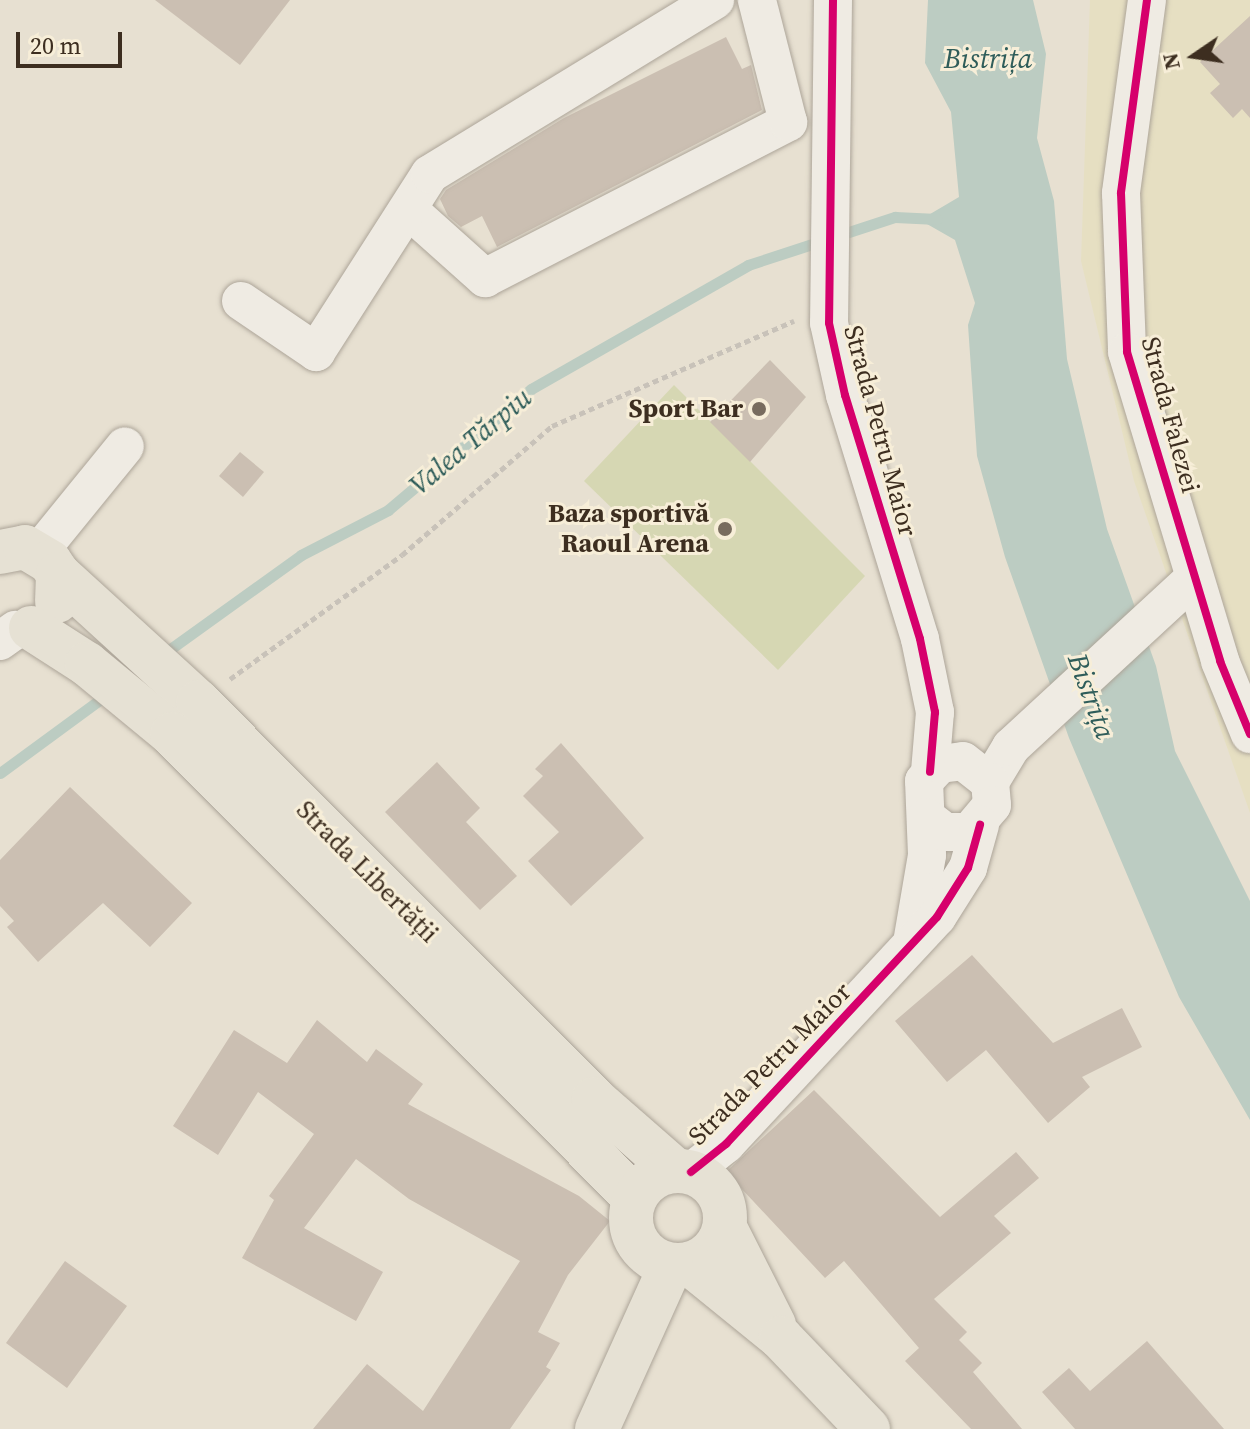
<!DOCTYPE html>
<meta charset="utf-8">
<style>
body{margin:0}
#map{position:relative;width:1250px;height:1429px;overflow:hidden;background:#e7e0d1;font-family:"Source Serif 4",serif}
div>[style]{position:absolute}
.farmland>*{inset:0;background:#e6dfc2}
.green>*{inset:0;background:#d6d7b3}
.water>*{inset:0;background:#bcccc2}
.stream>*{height:11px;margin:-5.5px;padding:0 5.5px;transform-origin:5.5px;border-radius:5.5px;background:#bcccc2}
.building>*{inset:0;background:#cbbfb2}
.path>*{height:5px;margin-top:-2.5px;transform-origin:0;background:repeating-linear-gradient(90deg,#c8c2b9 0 6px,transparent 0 10px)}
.roads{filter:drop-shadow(0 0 2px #ada599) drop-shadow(0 0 2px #ada599)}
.minor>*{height:38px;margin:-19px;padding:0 19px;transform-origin:19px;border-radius:19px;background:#efebe3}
.major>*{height:44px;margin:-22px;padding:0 22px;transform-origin:22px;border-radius:22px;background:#e6e1d4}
.major>.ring{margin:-22px;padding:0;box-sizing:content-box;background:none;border:44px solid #e6e1d4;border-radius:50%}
.cycleway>*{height:8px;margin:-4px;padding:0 4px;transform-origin:4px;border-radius:4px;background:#d6006c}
.dots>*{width:22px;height:22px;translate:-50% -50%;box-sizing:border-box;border:4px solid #f7eed8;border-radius:50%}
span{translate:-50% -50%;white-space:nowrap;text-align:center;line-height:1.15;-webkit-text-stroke:6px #f7eed8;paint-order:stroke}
.poi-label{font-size:26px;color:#3d2e20;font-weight:700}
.right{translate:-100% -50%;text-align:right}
.street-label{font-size:26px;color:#3d2e20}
.water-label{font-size:28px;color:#2f5d5a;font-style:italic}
.north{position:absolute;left:1154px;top:16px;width:80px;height:80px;-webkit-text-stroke:6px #f7eed8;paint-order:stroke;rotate:257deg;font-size:22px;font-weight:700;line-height:32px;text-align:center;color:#3d2e20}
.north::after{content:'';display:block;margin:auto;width:28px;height:36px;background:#3d2e20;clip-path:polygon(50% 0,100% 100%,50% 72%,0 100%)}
.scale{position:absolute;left:16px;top:32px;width:106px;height:36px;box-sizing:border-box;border:4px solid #3d2e20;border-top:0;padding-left:10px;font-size:24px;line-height:28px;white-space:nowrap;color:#3d2e20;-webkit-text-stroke:6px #f7eed8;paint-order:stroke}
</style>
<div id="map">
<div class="farmland">
<i style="clip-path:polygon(1090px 0,1250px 0,1250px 813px,1134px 481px,1081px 261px)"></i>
</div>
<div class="green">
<i style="clip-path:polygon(674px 385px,865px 576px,778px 670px,584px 481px)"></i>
</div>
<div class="water">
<i style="clip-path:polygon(928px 0,1033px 0,1046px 54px,1037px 138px,1054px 201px,1067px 359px,1107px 529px,1156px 666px,1175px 751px,1250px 901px,1250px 1120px,1179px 997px,1069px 738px,1005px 557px,977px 456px,968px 325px,975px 303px,955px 240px,920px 220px,959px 197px,951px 112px,925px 63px)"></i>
</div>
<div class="stream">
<i style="left:162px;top:655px;width:171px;rotate:-35.7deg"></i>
<i style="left:301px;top:555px;width:98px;rotate:-27.3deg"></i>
<i style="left:388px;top:510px;width:187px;rotate:-40.2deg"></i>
<i style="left:531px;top:389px;width:250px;rotate:-29.7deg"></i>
<i style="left:748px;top:265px;width:155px;rotate:-18.1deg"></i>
<i style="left:895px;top:217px;width:42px;rotate:2.7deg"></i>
<i style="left:0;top:773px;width:135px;rotate:-36.3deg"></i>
</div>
<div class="building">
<i style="clip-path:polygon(155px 0,290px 0,240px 65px)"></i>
<i style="clip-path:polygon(1250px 16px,1250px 118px,1242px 109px,1233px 118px,1210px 93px,1220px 84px,1200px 62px)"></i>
<i style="clip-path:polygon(726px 37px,742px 69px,751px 65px,762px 110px,497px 247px,482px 216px,461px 227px,448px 216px,440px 199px,446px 190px,564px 118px)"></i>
<i style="clip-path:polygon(770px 360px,806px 397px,750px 462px,710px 422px)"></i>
<i style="clip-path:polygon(240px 452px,264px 472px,243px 497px,219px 476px)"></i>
<i style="clip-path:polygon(561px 743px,644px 838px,571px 906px,528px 861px,559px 832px,523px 796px,543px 776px,535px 769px)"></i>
<i style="clip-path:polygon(437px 762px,480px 808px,466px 822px,517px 876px,480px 910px,385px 812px)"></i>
<i style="clip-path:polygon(70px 787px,192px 903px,150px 947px,103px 903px,38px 962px,7px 927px,14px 921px,0 906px,0 860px)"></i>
<i style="clip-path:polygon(972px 955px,1053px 1043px,1122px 1008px,1142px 1047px,1082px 1077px,1090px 1087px,1048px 1123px,986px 1050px,947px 1082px,895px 1021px)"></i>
<i style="clip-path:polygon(317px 1020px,367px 1062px,376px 1049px,423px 1084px,408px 1104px,579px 1196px,610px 1221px,568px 1275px,538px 1332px,560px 1343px,546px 1367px,551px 1370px,510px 1429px,313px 1429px,367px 1364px,423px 1411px,520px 1261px,409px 1199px,356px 1159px,304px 1228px,383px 1272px,356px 1321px,242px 1258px,274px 1200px,269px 1196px,314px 1134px,258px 1092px,218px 1155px,173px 1126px,234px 1030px,287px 1063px)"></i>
<i style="clip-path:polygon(814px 1090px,940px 1217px,1016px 1152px,1039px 1178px,994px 1216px,1011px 1233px,934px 1299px,967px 1332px,959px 1340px,982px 1363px,973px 1372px,1022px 1429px,971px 1429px,905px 1361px,919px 1348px,844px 1261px,825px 1278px,726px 1172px)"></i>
<i style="clip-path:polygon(65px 1261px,127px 1306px,67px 1388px,6px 1343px)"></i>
<i style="clip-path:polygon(1147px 1341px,1224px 1429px,1075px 1429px,1042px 1392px,1069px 1368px,1090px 1391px)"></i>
</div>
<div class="path">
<i style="left:230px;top:679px;width:212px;rotate:-35.8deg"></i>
<i style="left:402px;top:555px;width:198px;rotate:-40.7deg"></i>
<i style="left:552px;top:426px;width:264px;rotate:-23.5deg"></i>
</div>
<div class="roads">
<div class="minor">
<i style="left:833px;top:0;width:323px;rotate:90.7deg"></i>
<i style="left:829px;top:323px;width:74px;rotate:77.5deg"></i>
<i style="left:845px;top:395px;width:255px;rotate:72.9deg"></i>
<i style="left:920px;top:639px;width:75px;rotate:78.4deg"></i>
<i style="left:935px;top:712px;width:60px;rotate:94.8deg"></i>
<i style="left:1147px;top:0;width:195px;rotate:97.7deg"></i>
<i style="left:1121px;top:193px;width:159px;rotate:87.8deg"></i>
<i style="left:1127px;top:352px;width:323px;rotate:73.2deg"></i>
<i style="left:1220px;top:661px;width:79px;rotate:67.7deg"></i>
<i style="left:410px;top:211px;width:101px;rotate:41.8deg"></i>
<i style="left:485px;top:278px;width:341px;rotate:-27.2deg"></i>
<i style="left:788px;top:122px;width:126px;rotate:-104.3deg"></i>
<i style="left:241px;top:301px;width:91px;rotate:34.2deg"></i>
<i style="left:316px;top:352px;width:211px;rotate:-57.4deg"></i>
<i style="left:430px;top:174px;width:334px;rotate:-31.4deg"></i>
<i style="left:39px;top:552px;width:136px;rotate:-50.9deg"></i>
<i style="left:0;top:641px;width:19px;rotate:-36deg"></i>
<i style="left:990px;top:782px;width:41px;rotate:-59deg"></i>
<i style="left:1011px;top:747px;width:249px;rotate:-42.7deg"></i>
<i style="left:912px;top:943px;width:89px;rotate:-80.3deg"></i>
<i style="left:927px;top:855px;width:74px;rotate:-92.3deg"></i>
<i style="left:924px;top:781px;width:23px;rotate:-47deg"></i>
<i style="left:940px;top:764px;width:23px;rotate:-7deg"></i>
<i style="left:963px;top:761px;width:34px;rotate:38deg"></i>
<i style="left:990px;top:782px;width:23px;rotate:85deg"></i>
<i style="left:992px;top:805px;width:35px;rotate:130deg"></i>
<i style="left:969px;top:832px;width:24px;rotate:180deg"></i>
<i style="left:945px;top:832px;width:24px;rotate:-142deg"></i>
<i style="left:691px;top:1172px;width:45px;rotate:-38.7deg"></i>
<i style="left:726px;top:1144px;width:310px;rotate:-47.1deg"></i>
<i style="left:937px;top:917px;width:58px;rotate:-57.7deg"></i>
<i style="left:968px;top:868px;width:45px;rotate:-74.4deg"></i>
</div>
<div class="major">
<i style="left:0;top:552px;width:25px;rotate:-11deg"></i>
<i style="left:25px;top:547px;width:29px;rotate:31deg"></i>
<i style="left:50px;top:562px;width:14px;rotate:56deg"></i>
<i style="left:58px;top:574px;width:27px;rotate:92deg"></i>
<i style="left:58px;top:574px;width:190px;rotate:42.4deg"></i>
<i style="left:198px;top:702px;width:561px;rotate:45.07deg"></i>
<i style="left:594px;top:1099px;width:108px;rotate:41.2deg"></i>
<i style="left:31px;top:628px;width:67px;rotate:32.7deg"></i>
<i style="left:87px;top:664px;width:110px;rotate:39.5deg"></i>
<i style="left:172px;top:734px;width:655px;rotate:45.06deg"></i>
<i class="ring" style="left:631px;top:1171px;width:50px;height:50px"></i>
<i style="left:725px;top:1228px;width:109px;rotate:63.2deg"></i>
<i style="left:690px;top:1264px;width:117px;rotate:39.1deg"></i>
<i style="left:781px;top:1338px;width:126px;rotate:46.3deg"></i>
<i style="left:597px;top:1429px;width:180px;rotate:-65.7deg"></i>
</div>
</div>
<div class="cycleway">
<i style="left:833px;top:0;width:323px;rotate:90.7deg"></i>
<i style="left:829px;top:323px;width:74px;rotate:77.5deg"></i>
<i style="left:845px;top:395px;width:255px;rotate:72.9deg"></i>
<i style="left:920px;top:639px;width:75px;rotate:78.4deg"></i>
<i style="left:935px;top:712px;width:60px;rotate:94.8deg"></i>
<i style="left:1147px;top:0;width:195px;rotate:97.7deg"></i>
<i style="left:1121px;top:193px;width:159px;rotate:87.8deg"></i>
<i style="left:1127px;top:352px;width:323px;rotate:73.2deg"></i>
<i style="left:1220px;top:661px;width:79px;rotate:67.7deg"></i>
<i style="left:691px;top:1172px;width:45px;rotate:-38.7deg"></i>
<i style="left:726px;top:1144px;width:310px;rotate:-47.1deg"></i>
<i style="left:937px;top:917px;width:58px;rotate:-57.7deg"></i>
<i style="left:968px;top:868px;width:45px;rotate:-74.4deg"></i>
</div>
<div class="dots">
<i style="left:759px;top:409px;background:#786c5e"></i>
<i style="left:725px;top:529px;background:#786c5e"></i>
</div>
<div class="poi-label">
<span class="right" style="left:743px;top:409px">Sport Bar</span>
<span class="right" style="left:709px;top:529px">Baza sportivă<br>Raoul Arena</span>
</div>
<div class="street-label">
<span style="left:1170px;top:415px;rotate:75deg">Strada Falezei</span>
<span style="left:880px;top:431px;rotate:75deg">Strada Petru Maior</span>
<span style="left:367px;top:872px;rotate:45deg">Strada Libertății</span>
<span style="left:770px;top:1064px;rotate:-45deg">Strada Petru Maior</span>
</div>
<div class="water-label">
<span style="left:988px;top:58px">Bistrița</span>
<span style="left:470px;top:441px;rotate:-40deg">Valea Tărpiu</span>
<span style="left:1092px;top:696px;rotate:70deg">Bistrița</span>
</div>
<div class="north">N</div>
<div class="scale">20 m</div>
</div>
